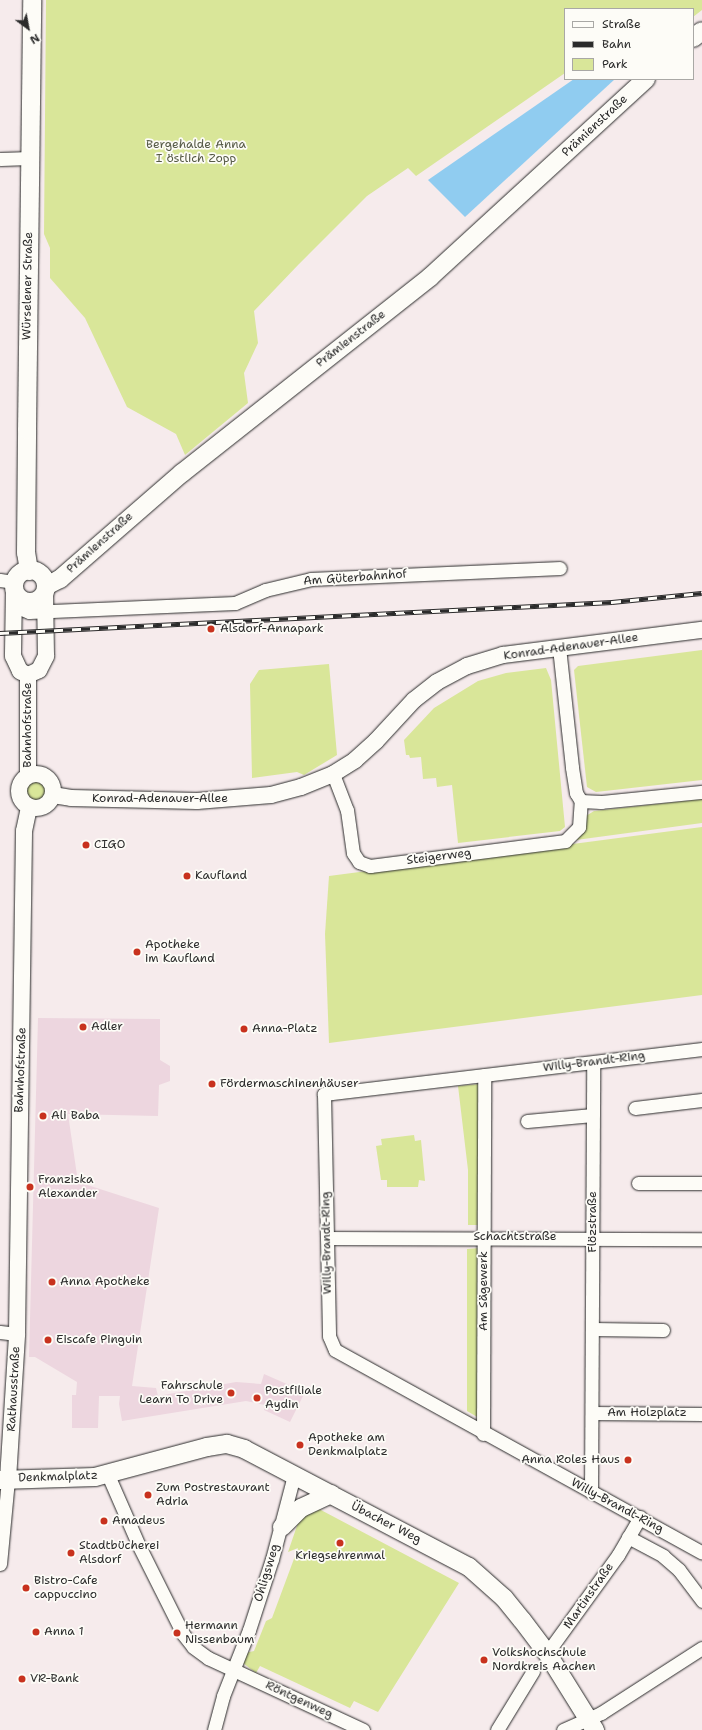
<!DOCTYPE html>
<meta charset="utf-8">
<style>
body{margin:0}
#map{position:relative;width:702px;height:1730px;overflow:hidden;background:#f6ebec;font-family:"Shantell Sans",sans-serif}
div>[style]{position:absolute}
.built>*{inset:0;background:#edd6df}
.green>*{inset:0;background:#d9e699}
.round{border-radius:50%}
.water>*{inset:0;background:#90ccf0}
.roads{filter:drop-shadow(0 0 1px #2b2b2b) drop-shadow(0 0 1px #2b2b2b)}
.minor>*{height:13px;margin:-6.5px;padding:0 6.5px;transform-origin:6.5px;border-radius:6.5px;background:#fdfcf7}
.tertiary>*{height:16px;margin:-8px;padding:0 8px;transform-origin:8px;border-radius:8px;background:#fdfcf7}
.tertiary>.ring{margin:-8px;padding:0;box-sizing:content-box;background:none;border:16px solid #fdfcf7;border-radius:50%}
.secondary>*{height:18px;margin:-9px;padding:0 9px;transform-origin:9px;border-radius:9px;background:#fdfcf7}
.secondary>.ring{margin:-9px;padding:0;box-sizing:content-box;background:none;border:18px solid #fdfcf7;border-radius:50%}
.rail>*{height:4.5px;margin-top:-2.25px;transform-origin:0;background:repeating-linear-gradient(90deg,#fdfcf7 0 9px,#2b2b2b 0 18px);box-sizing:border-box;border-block:1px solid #2b2b2b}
.dots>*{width:11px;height:11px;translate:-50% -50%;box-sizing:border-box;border:2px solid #fdfcf7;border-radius:50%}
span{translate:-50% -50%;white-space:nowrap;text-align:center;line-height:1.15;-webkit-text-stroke:3.5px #fdfcf7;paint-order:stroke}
.street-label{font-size:12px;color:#2b2b2b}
.park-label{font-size:12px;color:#565a46}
.poi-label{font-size:12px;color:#2b2b2b}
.left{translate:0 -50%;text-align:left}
.right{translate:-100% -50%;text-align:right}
.legend{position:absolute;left:564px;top:8px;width:130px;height:72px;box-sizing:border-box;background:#fdfcf7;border:1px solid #a9a8a5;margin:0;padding:5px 7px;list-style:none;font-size:12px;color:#2b2b2b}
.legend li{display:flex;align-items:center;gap:8px;height:20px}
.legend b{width:20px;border:1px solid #a9a8a5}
.north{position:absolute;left:8px;top:8px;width:40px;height:40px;-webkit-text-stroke:3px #fdfcf7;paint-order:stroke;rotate:148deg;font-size:11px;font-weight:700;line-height:16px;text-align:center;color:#2b2b2b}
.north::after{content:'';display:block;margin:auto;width:14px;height:18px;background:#2b2b2b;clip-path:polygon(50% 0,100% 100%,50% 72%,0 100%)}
</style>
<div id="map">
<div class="built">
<i style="clip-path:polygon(38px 1018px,160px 1019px,160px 1060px,170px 1066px,170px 1081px,159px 1085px,158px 1116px,68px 1114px,78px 1182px,159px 1208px,132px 1386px,156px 1388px,158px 1396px,236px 1382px,261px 1384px,264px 1374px,305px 1392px,290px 1422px,264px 1410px,265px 1405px,246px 1401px,122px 1421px,119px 1404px,120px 1396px,99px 1396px,98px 1428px,72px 1428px,72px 1395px,76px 1395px,77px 1382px,35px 1357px,29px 1357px)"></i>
</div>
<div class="green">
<i style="clip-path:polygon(46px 0,702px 0,702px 10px,693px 17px,693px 9px,565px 9px,565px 73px,416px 176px,408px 168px,367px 196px,299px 264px,254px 311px,258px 343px,244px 373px,248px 403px,185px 455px,176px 434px,127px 407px,85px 318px,50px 278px,50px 248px,44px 234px)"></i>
<i style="clip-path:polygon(702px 650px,702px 780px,596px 792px,587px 787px,574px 670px,578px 666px)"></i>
<i style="clip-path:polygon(329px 664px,337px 755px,304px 775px,297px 772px,252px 778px,250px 684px,259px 670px)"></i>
<i style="clip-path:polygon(546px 668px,551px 680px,565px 827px,560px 831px,458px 843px,452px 785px,437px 787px,436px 778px,423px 779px,421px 757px,410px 758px,409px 755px,406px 755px,404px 740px,434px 708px,478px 681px,506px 673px)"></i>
<i class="round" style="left:23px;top:779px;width:24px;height:24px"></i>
<i style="clip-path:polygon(702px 799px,702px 823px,576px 840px,584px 829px,586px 816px,594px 811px)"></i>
<i style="clip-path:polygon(702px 827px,702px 995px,329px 1043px,325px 934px,329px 876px)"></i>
<i style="clip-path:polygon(480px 1084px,480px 1225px,468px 1225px,468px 1170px,458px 1086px)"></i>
<i style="clip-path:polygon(414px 1135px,415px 1141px,421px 1140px,425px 1181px,419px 1180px,418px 1187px,387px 1187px,387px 1180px,381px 1180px,376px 1146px,382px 1145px,381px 1139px)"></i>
<i style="clip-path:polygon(480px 1248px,479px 1418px,467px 1411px,467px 1249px)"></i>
<i style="clip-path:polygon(319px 1509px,459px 1583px,378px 1712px,354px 1701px,350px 1708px,260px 1666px,256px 1673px,243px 1663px,245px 1653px,254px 1651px,266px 1621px,272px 1618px,298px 1548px,288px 1552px,298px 1523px,304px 1516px)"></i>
</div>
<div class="water">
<i style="clip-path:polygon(574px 79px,615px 79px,465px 217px,428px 180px)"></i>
</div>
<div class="roads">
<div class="minor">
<i style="left:0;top:159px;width:30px;rotate:-2deg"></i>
<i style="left:0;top:580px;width:15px;rotate:8deg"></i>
<i style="left:13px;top:602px;width:6px;rotate:51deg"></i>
<i style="left:17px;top:607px;width:13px;rotate:23deg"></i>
<i style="left:29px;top:612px;width:206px;rotate:-2.5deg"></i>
<i style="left:235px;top:603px;width:33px;rotate:-23deg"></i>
<i style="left:265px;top:590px;width:47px;rotate:-13.4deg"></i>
<i style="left:311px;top:579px;width:249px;rotate:-2.5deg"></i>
<i style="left:333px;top:774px;width:39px;rotate:69deg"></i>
<i style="left:347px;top:810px;width:43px;rotate:82.1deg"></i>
<i style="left:353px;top:853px;width:11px;rotate:56deg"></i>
<i style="left:359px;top:862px;width:12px;rotate:20deg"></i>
<i style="left:370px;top:866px;width:197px;rotate:-7.3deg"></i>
<i style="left:565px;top:841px;width:20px;rotate:-45deg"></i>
<i style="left:579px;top:827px;width:26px;rotate:-86deg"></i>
<i style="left:581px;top:801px;width:9px;rotate:-122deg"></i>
<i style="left:576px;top:793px;width:26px;rotate:-99deg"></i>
<i style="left:572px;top:767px;width:121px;rotate:-96.2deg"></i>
<i style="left:581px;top:801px;width:20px;rotate:3deg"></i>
<i style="left:601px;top:802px;width:101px;rotate:-5.7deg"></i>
<i style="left:702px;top:1049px;width:381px;rotate:173.2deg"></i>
<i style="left:324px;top:1094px;width:242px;rotate:88.8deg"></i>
<i style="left:329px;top:1336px;width:15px;rotate:67deg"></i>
<i style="left:335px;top:1350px;width:419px;rotate:28.9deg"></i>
<i style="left:635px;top:1108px;width:67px;rotate:-6.8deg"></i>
<i style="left:527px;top:1121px;width:66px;rotate:-5.2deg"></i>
<i style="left:638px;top:1183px;width:64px"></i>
<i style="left:327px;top:1238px;width:375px;rotate:0.2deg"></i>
<i style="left:592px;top:1329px;width:71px;rotate:0.8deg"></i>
<i style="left:0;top:1332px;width:17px;rotate:7deg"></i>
<i style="left:592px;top:1413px;width:110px;rotate:0.5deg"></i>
<i style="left:483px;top:1434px;width:359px;rotate:-89.8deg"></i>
<i style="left:108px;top:1475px;width:77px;rotate:66.4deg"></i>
<i style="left:139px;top:1546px;width:98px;rotate:63.4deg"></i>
<i style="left:183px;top:1634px;width:16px;rotate:52deg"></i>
<i style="left:193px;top:1647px;width:19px;rotate:36deg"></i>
<i style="left:208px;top:1658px;width:171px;rotate:24.9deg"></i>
<i style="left:591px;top:1492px;width:429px;rotate:-89.7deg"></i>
<i style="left:628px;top:1537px;width:40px;rotate:28deg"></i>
<i style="left:663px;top:1556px;width:21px;rotate:41deg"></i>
<i style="left:679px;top:1570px;width:39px;rotate:53deg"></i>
<i style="left:0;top:1564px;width:85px;rotate:-84.6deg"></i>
<i style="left:547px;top:1653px;width:121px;rotate:-54.1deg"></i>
<i style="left:618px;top:1555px;width:44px;rotate:-59.9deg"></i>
<i style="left:214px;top:1730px;width:35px;rotate:-75deg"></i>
<i style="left:223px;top:1696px;width:71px;rotate:-68.5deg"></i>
<i style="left:249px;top:1630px;width:75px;rotate:-72.1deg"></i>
<i style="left:272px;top:1559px;width:87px;rotate:-75.3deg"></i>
<i style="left:497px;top:1730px;width:69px;rotate:-58.6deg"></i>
<i style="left:563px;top:1730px;width:42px;rotate:-24.1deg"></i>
<i style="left:601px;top:1713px;width:120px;rotate:-32.8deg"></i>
</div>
<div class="tertiary">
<i style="left:14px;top:590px;width:66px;rotate:90.9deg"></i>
<i style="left:13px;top:656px;width:17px;rotate:65deg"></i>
<i style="left:20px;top:671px;width:9px;rotate:27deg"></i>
<i style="left:28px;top:675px;width:12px;rotate:-24deg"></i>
<i style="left:39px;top:670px;width:16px;rotate:-63deg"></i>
<i style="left:46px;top:656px;width:65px;rotate:-90.9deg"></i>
<i style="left:28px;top:675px;width:100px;rotate:90deg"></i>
<i class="ring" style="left:19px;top:774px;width:18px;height:18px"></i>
<i style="left:53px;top:795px;width:18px;rotate:9deg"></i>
<i style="left:71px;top:798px;width:126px;rotate:1.4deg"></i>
<i style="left:197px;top:801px;width:74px;rotate:-4.6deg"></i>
<i style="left:271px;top:795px;width:31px;rotate:-15deg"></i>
<i style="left:301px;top:787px;width:35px;rotate:-22deg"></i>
<i style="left:333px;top:774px;width:26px;rotate:-32deg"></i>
<i style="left:355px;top:760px;width:28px;rotate:-42deg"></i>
<i style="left:376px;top:741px;width:56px;rotate:-47.2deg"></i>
<i style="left:414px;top:700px;width:29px;rotate:-38deg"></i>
<i style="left:437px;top:682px;width:34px;rotate:-28deg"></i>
<i style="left:467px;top:666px;width:38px;rotate:-17deg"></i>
<i style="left:503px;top:655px;width:201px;rotate:-7.2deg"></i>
<i style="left:8px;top:1479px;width:145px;rotate:-86.4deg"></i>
<i style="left:17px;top:1334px;width:503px;rotate:-89.2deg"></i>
<i style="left:24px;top:831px;width:25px;rotate:-78deg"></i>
</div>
<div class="secondary">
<i style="left:693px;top:38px;width:11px;rotate:-38deg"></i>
<i class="ring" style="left:14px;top:570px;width:14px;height:14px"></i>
<i style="left:29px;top:571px;width:18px;rotate:-99deg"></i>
<i style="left:26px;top:553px;width:123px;rotate:-89.5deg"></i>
<i style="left:27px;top:430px;width:430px;rotate:-89.3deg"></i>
<i style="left:46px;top:586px;width:16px;rotate:-27deg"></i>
<i style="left:60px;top:579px;width:162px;rotate:-41deg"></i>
<i style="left:182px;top:473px;width:316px;rotate:-38.3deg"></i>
<i style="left:430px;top:277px;width:293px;rotate:-42.5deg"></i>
<i style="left:0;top:1480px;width:95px;rotate:-1.8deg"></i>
<i style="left:95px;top:1477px;width:116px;rotate:-15deg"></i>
<i style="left:207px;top:1447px;width:20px;rotate:-9deg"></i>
<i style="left:227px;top:1444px;width:18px;rotate:16deg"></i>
<i style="left:244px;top:1449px;width:254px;rotate:27.7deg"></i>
<i style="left:469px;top:1567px;width:47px;rotate:41.5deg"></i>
<i style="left:504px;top:1598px;width:28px;rotate:51deg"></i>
<i style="left:522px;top:1620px;width:41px;rotate:52.9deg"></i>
<i style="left:547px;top:1653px;width:91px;rotate:58.1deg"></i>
<i style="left:282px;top:1527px;width:27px;rotate:-45deg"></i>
<i style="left:301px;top:1508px;width:33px;rotate:-25deg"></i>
</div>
</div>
<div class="rail">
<i style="left:0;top:633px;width:613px;rotate:-2.9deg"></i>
<i style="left:612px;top:602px;width:90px;rotate:-5.7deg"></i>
</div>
<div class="dots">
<i style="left:211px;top:629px;background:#c8321e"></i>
<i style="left:86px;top:845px;background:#c8321e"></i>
<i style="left:187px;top:876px;background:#c8321e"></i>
<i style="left:137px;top:952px;background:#c8321e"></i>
<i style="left:83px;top:1027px;background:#c8321e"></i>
<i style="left:244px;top:1029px;background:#c8321e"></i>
<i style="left:212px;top:1084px;background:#c8321e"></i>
<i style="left:43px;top:1116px;background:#c8321e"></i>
<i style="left:30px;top:1187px;background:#c8321e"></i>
<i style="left:52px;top:1282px;background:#c8321e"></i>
<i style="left:48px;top:1340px;background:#c8321e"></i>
<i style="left:231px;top:1393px;background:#c8321e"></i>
<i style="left:257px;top:1398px;background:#c8321e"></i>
<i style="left:300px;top:1445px;background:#c8321e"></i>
<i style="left:628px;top:1460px;background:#c8321e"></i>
<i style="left:148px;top:1495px;background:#c8321e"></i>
<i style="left:104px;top:1521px;background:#c8321e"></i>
<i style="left:340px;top:1543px;background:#c8321e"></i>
<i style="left:71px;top:1553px;background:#c8321e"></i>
<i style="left:26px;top:1588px;background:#c8321e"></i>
<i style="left:36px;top:1632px;background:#c8321e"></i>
<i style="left:177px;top:1633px;background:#c8321e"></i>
<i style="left:484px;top:1660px;background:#c8321e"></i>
<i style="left:22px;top:1679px;background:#c8321e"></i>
</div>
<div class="street-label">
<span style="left:595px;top:126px;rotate:-43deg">Prämienstraße</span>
<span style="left:28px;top:286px;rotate:-89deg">Würselener Straße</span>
<span style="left:351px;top:339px;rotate:-38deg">Prämienstraße</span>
<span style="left:100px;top:543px;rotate:-42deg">Prämienstraße</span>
<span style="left:355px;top:578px;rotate:-4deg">Am Güterbahnhof</span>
<span style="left:571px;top:647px;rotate:-8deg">Konrad-Adenauer-Allee</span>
<span style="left:28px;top:725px;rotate:-90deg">Bahnhofstraße</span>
<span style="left:160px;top:799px">Konrad-Adenauer-Allee</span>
<span style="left:439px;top:857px;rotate:-7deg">Steigerweg</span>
<span style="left:594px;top:1062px;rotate:-7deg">Willy-Brandt-Ring</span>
<span style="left:21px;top:1070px;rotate:-88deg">Bahnhofstraße</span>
<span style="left:593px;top:1222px;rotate:-90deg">Flözstraße</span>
<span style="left:515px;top:1237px">Schachtstraße</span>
<span style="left:327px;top:1243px;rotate:-91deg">Willy-Brandt-Ring</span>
<span style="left:484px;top:1291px;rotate:-90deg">Am Sägewerk</span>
<span style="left:14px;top:1389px;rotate:-87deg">Rathausstraße</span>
<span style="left:647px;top:1413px">Am Holzplatz</span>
<span style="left:58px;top:1477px;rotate:-2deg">Denkmalplatz</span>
<span style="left:617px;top:1506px;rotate:28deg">Willy-Brandt-Ring</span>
<span style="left:386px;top:1523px;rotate:27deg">Übacher Weg</span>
<span style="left:267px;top:1573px;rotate:-73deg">Ohligsweg</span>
<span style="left:589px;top:1596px;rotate:-55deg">Martinstraße</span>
<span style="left:299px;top:1700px;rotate:25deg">Röntgenweg</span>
</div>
<div class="park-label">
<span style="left:196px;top:152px">Bergehalde Anna<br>I östlich Zopp</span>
</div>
<div class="poi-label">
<span class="left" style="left:220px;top:629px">Alsdorf-Annapark</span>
<span class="left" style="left:94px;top:845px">CIGO</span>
<span class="left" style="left:195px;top:876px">Kaufland</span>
<span class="left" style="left:145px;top:952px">Apotheke<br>im Kaufland</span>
<span class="left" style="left:91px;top:1027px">Adler</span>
<span class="left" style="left:252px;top:1029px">Anna-Platz</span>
<span class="left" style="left:220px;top:1084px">Fördermaschinenhäuser</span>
<span class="left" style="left:51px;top:1116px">Ali Baba</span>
<span class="left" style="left:38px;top:1187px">Franziska<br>Alexander</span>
<span class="left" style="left:60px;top:1282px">Anna Apotheke</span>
<span class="left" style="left:56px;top:1340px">Eiscafe Pinguin</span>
<span class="right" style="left:223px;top:1393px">Fahrschule<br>Learn To Drive</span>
<span class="left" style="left:265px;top:1398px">Postfiliale<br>Aydin</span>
<span class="left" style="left:308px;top:1445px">Apotheke am<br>Denkmalplatz</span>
<span class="right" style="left:620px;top:1460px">Anna Roles Haus</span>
<span class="left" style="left:156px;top:1495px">Zum Postrestaurant<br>Adria</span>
<span class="left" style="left:112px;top:1521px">Amadeus</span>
<span class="left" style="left:79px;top:1553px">Stadtbücherei<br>Alsdorf</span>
<span style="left:340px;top:1556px">Kriegsehrenmal</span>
<span class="left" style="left:34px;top:1588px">Bistro-Cafe<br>cappuccino</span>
<span class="left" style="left:185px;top:1633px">Hermann<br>Nissenbaum</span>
<span class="left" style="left:44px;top:1632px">Anna 1</span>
<span class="left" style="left:492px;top:1660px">Volkshochschule<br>Nordkreis Aachen</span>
<span class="left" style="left:30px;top:1679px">VR-Bank</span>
</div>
<ul class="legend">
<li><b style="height:5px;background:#fdfcf7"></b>Straße</li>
<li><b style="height:5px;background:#2b2b2b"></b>Bahn</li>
<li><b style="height:11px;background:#d9e699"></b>Park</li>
</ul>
<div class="north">N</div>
</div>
